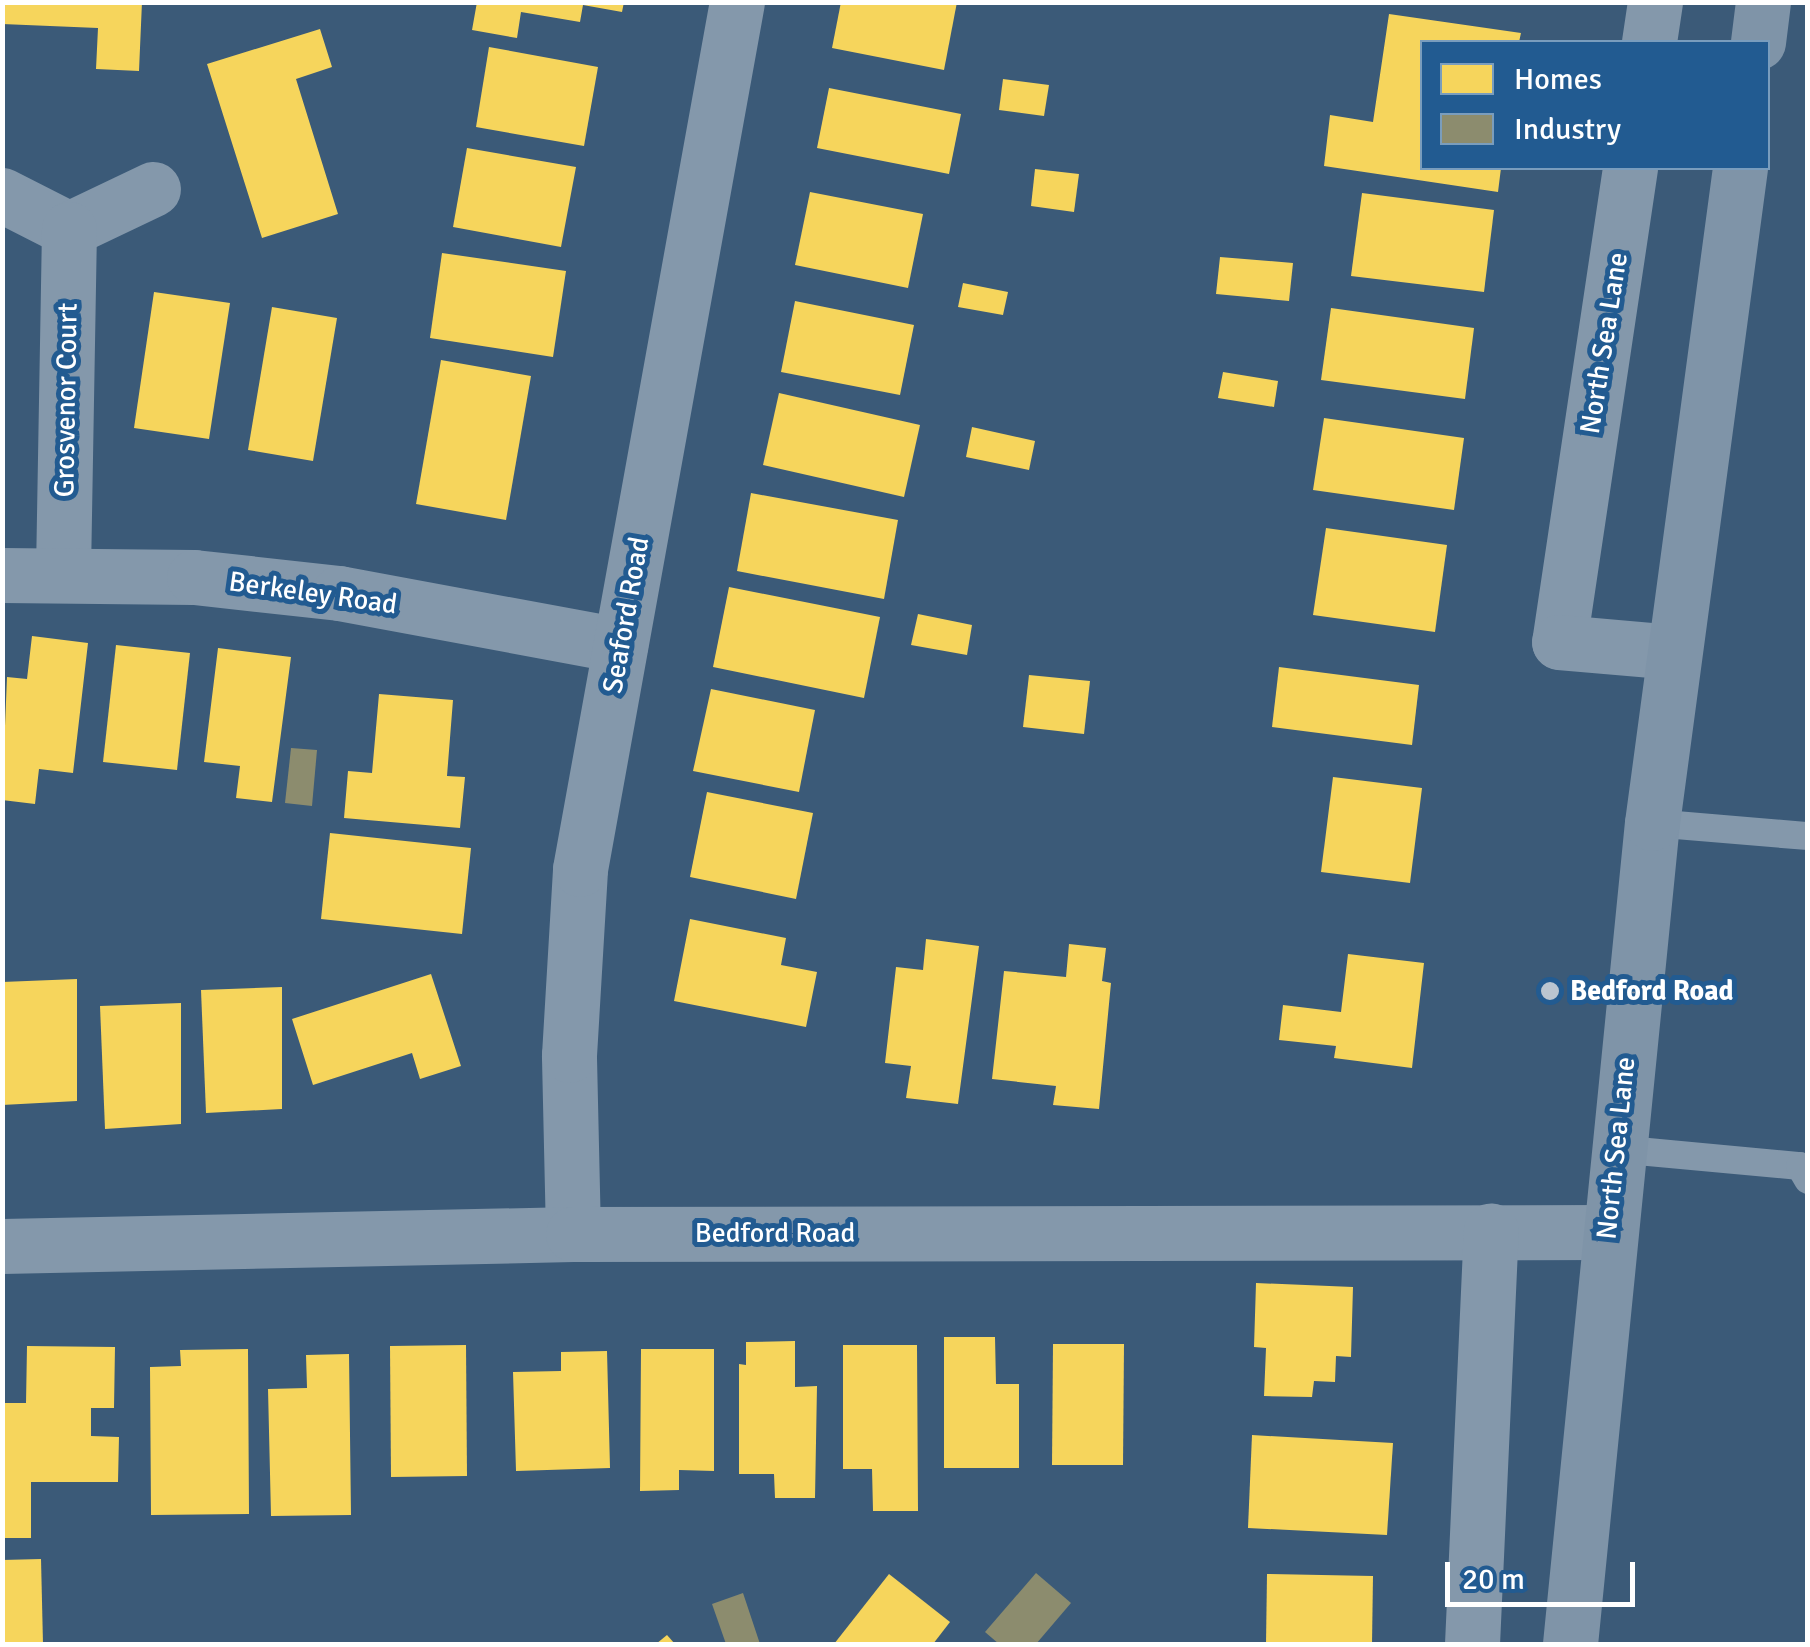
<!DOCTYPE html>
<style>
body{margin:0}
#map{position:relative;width:1810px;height:1647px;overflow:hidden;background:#3b5a78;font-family:Signika,sans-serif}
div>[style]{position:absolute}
.homes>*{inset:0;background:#f6d55c}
.industry>*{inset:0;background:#8c8c6e}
.lane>*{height:28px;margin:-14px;padding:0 14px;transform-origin:14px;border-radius:14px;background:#8498ab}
.street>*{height:55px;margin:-27.5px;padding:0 27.5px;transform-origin:27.5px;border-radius:27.5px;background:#8498ab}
.secondary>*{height:55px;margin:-27.5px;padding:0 27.5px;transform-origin:27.5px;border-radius:27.5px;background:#7f94a8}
.dots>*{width:28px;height:28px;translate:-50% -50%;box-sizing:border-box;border:5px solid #225b91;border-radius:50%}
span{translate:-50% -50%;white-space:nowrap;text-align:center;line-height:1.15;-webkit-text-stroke:10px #225b91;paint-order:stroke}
.street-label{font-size:28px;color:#fff}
.poi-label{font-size:28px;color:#fff;font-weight:700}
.left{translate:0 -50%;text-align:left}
.frame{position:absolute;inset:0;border:5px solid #fff;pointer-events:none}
.legend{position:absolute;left:1420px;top:40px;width:350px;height:130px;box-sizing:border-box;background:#225b91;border:2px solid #7a9dbd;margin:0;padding:12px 18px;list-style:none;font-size:30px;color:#fff}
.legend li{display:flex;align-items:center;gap:20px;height:50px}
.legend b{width:50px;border:2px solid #7a9dbd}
.scale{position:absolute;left:1445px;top:1562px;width:190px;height:45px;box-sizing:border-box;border:5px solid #fff;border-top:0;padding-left:12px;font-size:30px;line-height:35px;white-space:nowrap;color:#fff;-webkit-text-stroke:8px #225b91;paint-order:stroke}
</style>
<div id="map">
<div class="homes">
<i style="clip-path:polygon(2px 2px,142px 2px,139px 71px,96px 69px,98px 28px,2px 24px)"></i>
<i style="clip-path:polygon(477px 2px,624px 2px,622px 12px,583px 5px,580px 22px,521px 12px,517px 38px,472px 30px)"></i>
<i style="clip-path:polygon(841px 2px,957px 2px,944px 70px,832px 48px)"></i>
<i style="clip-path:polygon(1389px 14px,1521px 33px,1519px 42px,1422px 42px,1422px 168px,1501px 168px,1498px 192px,1324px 166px,1330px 115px,1373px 122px)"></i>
<i style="clip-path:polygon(320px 29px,332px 67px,296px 79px,338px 214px,262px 238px,207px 64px)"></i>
<i style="clip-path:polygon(489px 47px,598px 67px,584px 146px,476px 127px)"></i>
<i style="clip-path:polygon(1003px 79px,1049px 85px,1044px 116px,999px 110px)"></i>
<i style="clip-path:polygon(829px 88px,961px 114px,949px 174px,817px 148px)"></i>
<i style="clip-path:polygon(467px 148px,576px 167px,561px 247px,453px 227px)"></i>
<i style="clip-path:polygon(1035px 169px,1079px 174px,1074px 212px,1031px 206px)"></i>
<i style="clip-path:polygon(810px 192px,923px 214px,908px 288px,795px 265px)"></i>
<i style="clip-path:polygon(1362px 193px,1494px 210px,1484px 292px,1351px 276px)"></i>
<i style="clip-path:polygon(442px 253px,566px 271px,553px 357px,430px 338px)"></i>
<i style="clip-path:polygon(1220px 257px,1293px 263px,1289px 301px,1216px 294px)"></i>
<i style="clip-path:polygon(963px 283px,1008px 292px,1003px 315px,958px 307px)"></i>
<i style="clip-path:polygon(154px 292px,230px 303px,209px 439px,134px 428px)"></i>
<i style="clip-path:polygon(795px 301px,914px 325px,900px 395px,781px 372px)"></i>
<i style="clip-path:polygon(272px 307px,337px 318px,313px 461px,248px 450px)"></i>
<i style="clip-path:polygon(1331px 308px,1474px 328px,1465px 399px,1321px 380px)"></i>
<i style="clip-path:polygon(441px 360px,531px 376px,506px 520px,416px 504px)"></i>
<i style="clip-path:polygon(1223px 372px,1278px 381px,1274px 407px,1218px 398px)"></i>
<i style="clip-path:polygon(779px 393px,920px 425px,904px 497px,763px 465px)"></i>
<i style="clip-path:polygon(1324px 418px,1464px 438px,1454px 510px,1313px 490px)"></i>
<i style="clip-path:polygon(972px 427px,1035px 441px,1029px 470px,966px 457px)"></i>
<i style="clip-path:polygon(751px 493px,898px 520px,884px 599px,737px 571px)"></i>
<i style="clip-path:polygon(1326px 528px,1447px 545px,1435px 632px,1313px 615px)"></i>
<i style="clip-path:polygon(729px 587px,880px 617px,864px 698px,713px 667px)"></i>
<i style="clip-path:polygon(918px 614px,972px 625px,967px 655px,911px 645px)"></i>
<i style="clip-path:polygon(32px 636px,88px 643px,73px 773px,39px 769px,35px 804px,2px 800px,7px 677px,27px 679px)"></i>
<i style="clip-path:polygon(116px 645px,190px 653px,177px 770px,103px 762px)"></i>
<i style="clip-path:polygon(218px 648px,291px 657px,272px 802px,236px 798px,240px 766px,204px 762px)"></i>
<i style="clip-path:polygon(1279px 667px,1419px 685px,1412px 745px,1272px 727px)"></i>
<i style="clip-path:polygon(1029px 675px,1090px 681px,1084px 734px,1023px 727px)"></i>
<i style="clip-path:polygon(711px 689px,815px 710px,799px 792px,693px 771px)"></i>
<i style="clip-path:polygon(379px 694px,453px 700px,447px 776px,465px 777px,460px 828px,344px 818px,348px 771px,372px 773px)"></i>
<i style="clip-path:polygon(1333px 777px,1422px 788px,1410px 883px,1321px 872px)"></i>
<i style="clip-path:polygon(707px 792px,813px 813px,796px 899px,690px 877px)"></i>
<i style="clip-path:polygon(330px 833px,471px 848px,462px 934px,321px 919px)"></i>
<i style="clip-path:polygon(690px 919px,786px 938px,781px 965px,817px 972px,806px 1027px,674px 1001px)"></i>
<i style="clip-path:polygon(926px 939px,979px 946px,958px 1104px,906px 1098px,911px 1066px,885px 1063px,896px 967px,923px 970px)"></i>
<i style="clip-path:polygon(1069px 944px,1106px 948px,1102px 981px,1111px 983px,1099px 1109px,1053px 1105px,1056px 1086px,992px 1079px,1004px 971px,1066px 977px)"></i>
<i style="clip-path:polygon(1348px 954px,1424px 963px,1412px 1068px,1334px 1058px,1336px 1046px,1279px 1040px,1283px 1005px,1341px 1012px)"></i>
<i style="clip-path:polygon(431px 974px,461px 1066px,420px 1079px,412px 1053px,313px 1085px,292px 1019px)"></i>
<i style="clip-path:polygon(77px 979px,77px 1101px,2px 1105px,2px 982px)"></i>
<i style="clip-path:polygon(282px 987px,282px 1109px,206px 1113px,201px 990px)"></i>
<i style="clip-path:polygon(181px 1003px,181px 1124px,105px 1129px,100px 1006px)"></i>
<i style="clip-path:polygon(1256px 1283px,1353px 1287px,1351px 1357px,1336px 1356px,1335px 1382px,1314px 1381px,1312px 1397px,1264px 1396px,1266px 1348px,1254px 1347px)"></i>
<i style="clip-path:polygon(944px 1337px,995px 1337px,996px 1384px,1019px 1384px,1019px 1468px,944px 1468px)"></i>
<i style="clip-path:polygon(795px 1341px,795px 1387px,817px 1386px,815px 1498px,775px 1498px,774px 1474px,739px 1474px,739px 1364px,746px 1365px,746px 1342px)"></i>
<i style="clip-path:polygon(1053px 1344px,1124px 1344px,1123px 1465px,1052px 1465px)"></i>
<i style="clip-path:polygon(466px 1345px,467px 1476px,391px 1477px,390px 1346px)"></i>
<i style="clip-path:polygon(843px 1345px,917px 1345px,918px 1511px,873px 1511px,872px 1469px,843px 1469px)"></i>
<i style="clip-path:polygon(27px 1346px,115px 1347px,114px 1408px,91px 1408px,91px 1436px,119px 1437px,118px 1482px,31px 1482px,31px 1538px,2px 1538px,2px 1403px,26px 1403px)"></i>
<i style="clip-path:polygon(248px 1349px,249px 1514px,151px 1515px,150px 1367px,181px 1366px,180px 1350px)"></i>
<i style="clip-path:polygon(641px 1349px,714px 1349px,714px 1471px,679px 1470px,679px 1490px,640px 1491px)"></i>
<i style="clip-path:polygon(607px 1351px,610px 1468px,516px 1471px,513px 1372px,561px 1371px,561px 1352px)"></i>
<i style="clip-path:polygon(349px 1354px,351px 1515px,271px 1516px,268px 1389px,307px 1388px,306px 1355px)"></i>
<i style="clip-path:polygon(1252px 1435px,1393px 1443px,1387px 1535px,1248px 1528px)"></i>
<i style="clip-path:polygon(41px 1559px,43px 1644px,2px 1644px,2px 1560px)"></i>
<i style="clip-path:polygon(889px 1574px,950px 1622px,933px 1644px,834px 1644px)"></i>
<i style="clip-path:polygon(1267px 1574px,1373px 1576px,1372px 1644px,1266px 1644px)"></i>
<i style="clip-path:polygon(667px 1635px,675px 1644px,656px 1644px)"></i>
</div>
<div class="industry">
<i style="clip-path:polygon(291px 748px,317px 750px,312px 806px,285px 803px)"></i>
<i style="clip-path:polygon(1036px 1573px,1071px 1603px,1036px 1644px,999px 1644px,985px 1632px)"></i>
<i style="clip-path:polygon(743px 1593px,760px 1644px,726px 1644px,712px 1604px)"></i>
</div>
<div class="lane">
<i style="left:1652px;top:823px;width:157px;rotate:4.8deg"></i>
<i style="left:1616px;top:1149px;width:185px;rotate:5.3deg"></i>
<i style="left:1800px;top:1166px;width:16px;rotate:60deg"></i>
</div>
<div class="street">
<i style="left:1649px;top:42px;width:40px;rotate:-81.5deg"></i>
<i style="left:1630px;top:168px;width:479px;rotate:98.5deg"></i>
<i style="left:1559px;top:642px;width:114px;rotate:5deg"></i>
<i style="left:2px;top:195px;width:75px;rotate:26.9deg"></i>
<i style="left:69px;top:229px;width:93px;rotate:-25.5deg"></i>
<i style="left:63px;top:572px;width:343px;rotate:-89deg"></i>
<i style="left:2px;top:575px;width:192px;rotate:0.6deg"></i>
<i style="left:194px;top:577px;width:146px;rotate:6.3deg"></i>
<i style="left:339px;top:593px;width:286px;rotate:10.5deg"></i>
<i style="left:573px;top:1234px;width:179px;rotate:-91.3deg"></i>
<i style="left:569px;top:1055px;width:186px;rotate:-86.6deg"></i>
<i style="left:580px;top:869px;width:881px;rotate:-79.74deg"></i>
<i style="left:2px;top:1246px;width:571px;rotate:-1.2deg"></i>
<i style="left:573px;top:1234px;width:1034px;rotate:-0.11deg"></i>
<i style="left:1472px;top:1644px;width:414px;rotate:-87.4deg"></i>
</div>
<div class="secondary">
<i style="left:1758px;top:42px;width:40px;rotate:-82.9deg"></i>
<i style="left:1570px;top:1644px;width:825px;rotate:-84.3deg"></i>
<i style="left:1652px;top:823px;width:661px;rotate:-82.35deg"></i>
</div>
<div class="dots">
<i style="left:1550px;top:991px;background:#bac5d0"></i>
</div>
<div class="street-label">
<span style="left:1604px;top:343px;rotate:-81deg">North Sea Lane</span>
<span style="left:66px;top:400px;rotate:-89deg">Grosvenor Court</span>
<span style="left:313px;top:593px;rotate:8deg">Berkeley Road</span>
<span style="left:626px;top:615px;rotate:-80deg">Seaford Road</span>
<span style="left:1616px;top:1148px;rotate:-84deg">North Sea Lane</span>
<span style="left:775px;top:1233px">Bedford Road</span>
</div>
<div class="poi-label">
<span class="left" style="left:1570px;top:991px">Bedford Road</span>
</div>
<div class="frame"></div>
<ul class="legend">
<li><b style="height:28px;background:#f6d55c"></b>Homes</li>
<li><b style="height:28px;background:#8c8c6e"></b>Industry</li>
</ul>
<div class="scale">20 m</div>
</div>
